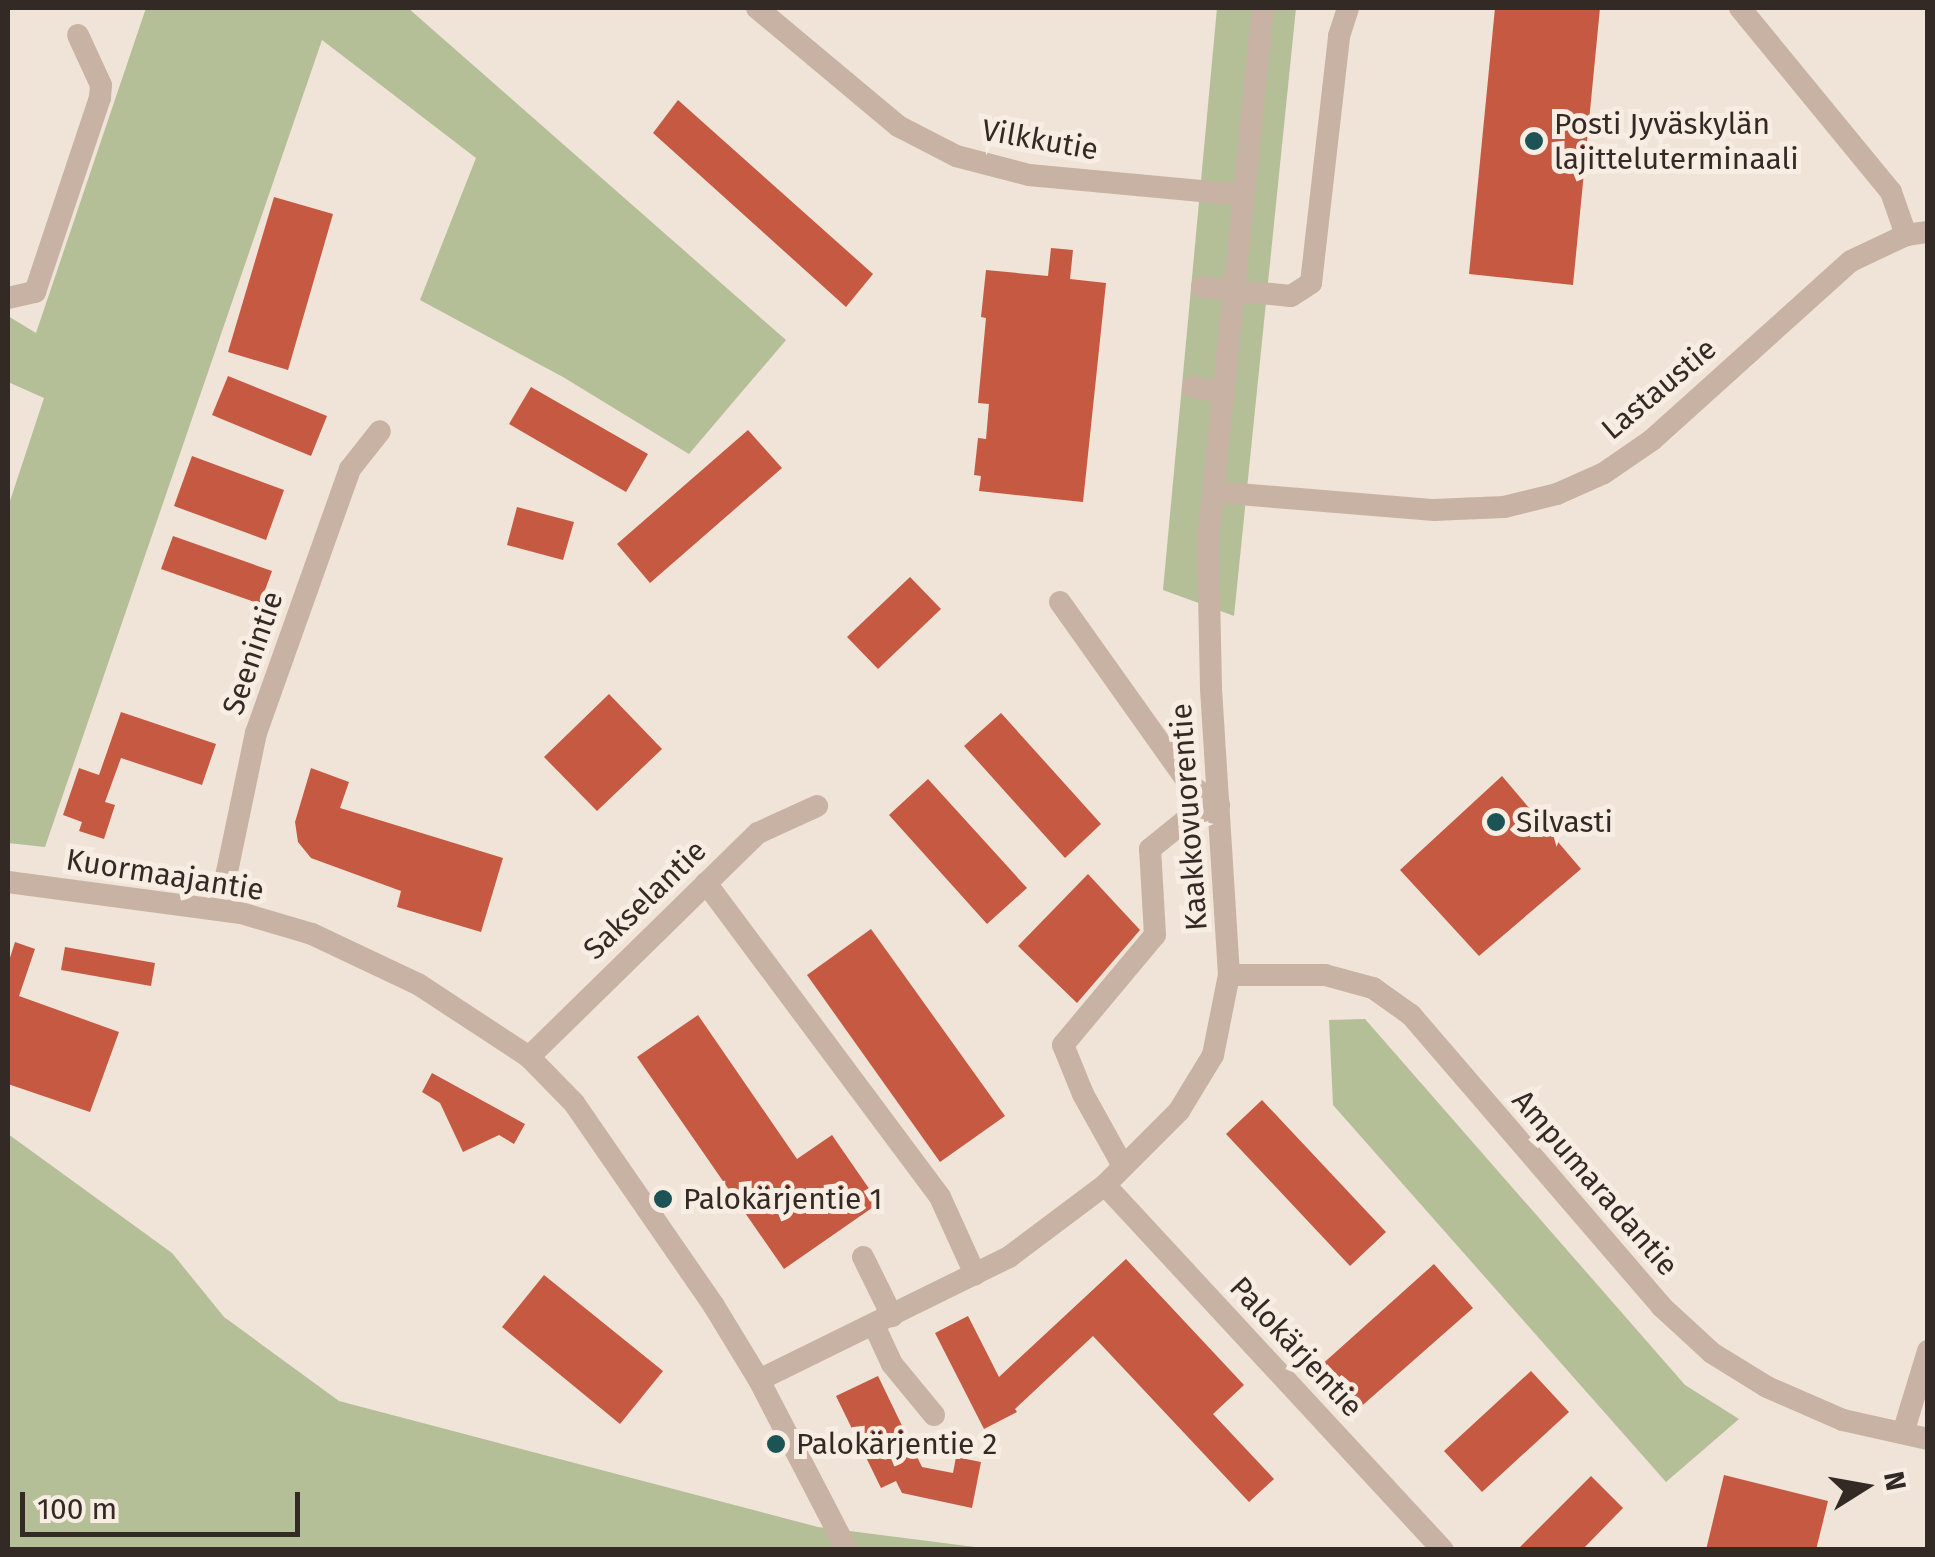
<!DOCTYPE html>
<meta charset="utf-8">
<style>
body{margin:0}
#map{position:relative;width:1935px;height:1557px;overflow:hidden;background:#f0e3d7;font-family:"Fira Sans",sans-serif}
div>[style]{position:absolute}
.green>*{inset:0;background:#b4bf98}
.building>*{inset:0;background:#c55941}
.minor>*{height:22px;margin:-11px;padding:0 11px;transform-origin:11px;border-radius:11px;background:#c8b2a4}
.dots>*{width:28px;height:28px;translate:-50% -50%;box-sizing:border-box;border:5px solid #f8ede3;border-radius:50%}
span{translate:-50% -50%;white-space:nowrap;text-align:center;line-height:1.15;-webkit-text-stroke:10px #f8ede3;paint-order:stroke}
.poi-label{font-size:30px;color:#332925}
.left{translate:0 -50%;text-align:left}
.street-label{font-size:30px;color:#332925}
.frame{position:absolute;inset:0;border:10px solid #332925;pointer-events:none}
.north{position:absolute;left:1815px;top:1437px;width:100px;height:100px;-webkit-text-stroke:8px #f8ede3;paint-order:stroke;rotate:79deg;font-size:28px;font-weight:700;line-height:40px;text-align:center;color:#332925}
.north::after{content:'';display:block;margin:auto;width:35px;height:45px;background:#332925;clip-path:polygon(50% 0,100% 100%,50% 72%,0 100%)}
.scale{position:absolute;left:20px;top:1492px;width:280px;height:45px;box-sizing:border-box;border:5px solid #332925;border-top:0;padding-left:12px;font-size:30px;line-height:35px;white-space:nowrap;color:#332925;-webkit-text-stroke:8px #f8ede3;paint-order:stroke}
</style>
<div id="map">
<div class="green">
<i style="clip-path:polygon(146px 8px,408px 8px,786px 340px,689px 454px,563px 377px,420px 300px,476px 158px,322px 40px,45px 847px,8px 843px,8px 507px,44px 398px,8px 382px,8px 316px,36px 333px)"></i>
<i style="clip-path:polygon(1217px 8px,1296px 8px,1234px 616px,1163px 590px)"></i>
<i style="clip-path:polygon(1365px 1019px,1685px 1385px,1739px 1419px,1666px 1482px,1333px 1105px,1329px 1020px)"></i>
<i style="clip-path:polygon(8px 1134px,172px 1253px,224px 1317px,339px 1401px,818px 1527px,991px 1549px,8px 1549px)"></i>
</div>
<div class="building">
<i style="clip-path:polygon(1495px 8px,1600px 8px,1573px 285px,1469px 274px)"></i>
<i style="clip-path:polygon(678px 100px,873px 274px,846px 307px,653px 133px)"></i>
<i style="clip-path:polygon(274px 197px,333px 214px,288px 370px,228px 352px)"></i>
<i style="clip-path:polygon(1051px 248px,1073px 250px,1070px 279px,1106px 283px,1083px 502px,979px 491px,981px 476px,974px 475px,978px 438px,986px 439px,989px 404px,978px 403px,986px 318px,981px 317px,986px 270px,1048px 276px)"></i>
<i style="clip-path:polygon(228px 376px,327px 416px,311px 456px,212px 415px)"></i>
<i style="clip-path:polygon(531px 387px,648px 454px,626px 492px,509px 424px)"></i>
<i style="clip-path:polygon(748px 430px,782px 468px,650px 583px,617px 544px)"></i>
<i style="clip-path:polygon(192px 456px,284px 490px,266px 540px,174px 506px)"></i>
<i style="clip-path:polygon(517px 507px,574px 522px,563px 560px,507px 545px)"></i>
<i style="clip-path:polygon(173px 536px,272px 571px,260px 604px,161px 569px)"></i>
<i style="clip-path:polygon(910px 577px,941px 609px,878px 669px,847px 637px)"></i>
<i style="clip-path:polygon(609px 694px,662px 749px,597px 811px,544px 757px)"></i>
<i style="clip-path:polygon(121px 712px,216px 744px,202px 785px,121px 758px,105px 802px,115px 805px,104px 839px,79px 831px,82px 822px,63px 815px,79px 768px,99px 775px)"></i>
<i style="clip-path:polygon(1001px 713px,1101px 824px,1065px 858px,964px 746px)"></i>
<i style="clip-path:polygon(311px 768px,349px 782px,340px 808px,503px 858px,481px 932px,397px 907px,401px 891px,311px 858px,298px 842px,295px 822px)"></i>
<i style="clip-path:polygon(1502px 776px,1581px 869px,1479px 956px,1400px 870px)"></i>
<i style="clip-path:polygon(928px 779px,1027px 888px,987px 924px,889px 815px)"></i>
<i style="clip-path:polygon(1088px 874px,1140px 930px,1077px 1003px,1018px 946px)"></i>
<i style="clip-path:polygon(871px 929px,1005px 1116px,940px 1162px,807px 975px)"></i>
<i style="clip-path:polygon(15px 942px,35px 949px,19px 996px,119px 1032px,90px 1112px,8px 1084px,8px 964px)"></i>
<i style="clip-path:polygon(65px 947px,155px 963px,151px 986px,61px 970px)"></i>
<i style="clip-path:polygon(698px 1015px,797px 1159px,832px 1135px,879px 1203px,784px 1269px,637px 1057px)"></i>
<i style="clip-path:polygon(432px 1073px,525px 1124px,514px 1144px,499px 1135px,463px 1152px,440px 1103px,422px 1092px)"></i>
<i style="clip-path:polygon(1262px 1100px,1386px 1232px,1350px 1266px,1226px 1134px)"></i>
<i style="clip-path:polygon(1126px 1259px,1244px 1385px,1213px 1414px,1274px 1479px,1249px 1502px,1093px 1336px,1015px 1409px,1017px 1412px,984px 1429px,935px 1333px,968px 1316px,999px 1377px)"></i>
<i style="clip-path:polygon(1434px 1264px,1473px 1308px,1356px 1411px,1318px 1368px)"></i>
<i style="clip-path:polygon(544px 1275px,663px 1371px,620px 1424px,502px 1327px)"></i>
<i style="clip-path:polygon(1531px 1371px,1569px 1412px,1482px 1492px,1444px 1451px)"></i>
<i style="clip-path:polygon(878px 1376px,922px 1467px,953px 1473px,956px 1457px,981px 1462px,972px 1508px,902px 1493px,896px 1481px,881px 1488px,836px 1396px)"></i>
<i style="clip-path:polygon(1724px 1475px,1828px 1501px,1816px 1550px,1706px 1550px)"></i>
<i style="clip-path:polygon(1591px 1476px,1623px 1508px,1582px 1550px,1517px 1550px)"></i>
</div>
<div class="minor">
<i style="left:757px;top:8px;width:184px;rotate:39.9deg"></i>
<i style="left:898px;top:126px;width:65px;rotate:27.3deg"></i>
<i style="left:956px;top:156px;width:75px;rotate:14.6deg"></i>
<i style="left:1029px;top:175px;width:216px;rotate:5.3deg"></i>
<i style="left:1740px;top:8px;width:238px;rotate:50.6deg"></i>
<i style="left:1891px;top:192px;width:46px;rotate:70.8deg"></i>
<i style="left:1202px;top:287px;width:89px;rotate:5.8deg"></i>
<i style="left:1291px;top:296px;width:24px;rotate:-33deg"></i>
<i style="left:1311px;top:283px;width:249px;rotate:-83.5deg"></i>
<i style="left:1339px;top:36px;width:29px;rotate:-72deg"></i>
<i style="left:8px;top:298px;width:28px;rotate:-13deg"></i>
<i style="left:35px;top:292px;width:205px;rotate:-71.5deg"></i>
<i style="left:100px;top:98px;width:13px;rotate:-86deg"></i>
<i style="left:101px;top:85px;width:55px;rotate:-114.7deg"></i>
<i style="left:1193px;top:387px;width:31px;rotate:11deg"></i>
<i style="left:1214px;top:492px;width:221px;rotate:4.7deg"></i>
<i style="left:1434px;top:510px;width:70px;rotate:-2.5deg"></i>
<i style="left:1504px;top:507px;width:55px;rotate:-13.8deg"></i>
<i style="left:1557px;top:494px;width:51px;rotate:-24.1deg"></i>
<i style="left:1604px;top:473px;width:58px;rotate:-34.5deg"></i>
<i style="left:1652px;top:440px;width:268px;rotate:-42deg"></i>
<i style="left:1851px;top:261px;width:61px;rotate:-25.3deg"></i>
<i style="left:1906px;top:235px;width:22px;rotate:-8deg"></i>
<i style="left:1060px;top:602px;width:224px;rotate:54.6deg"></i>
<i style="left:1190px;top:785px;width:35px;rotate:35deg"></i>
<i style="left:8px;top:882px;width:235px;rotate:7.6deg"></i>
<i style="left:241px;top:913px;width:74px;rotate:16.5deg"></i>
<i style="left:312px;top:934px;width:117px;rotate:25.3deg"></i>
<i style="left:418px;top:984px;width:133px;rotate:33.3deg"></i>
<i style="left:529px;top:1057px;width:64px;rotate:45.6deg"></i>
<i style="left:574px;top:1103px;width:247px;rotate:55.4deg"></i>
<i style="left:714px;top:1306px;width:87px;rotate:58.7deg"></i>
<i style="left:759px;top:1380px;width:191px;rotate:62.6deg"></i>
<i style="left:706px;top:883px;width:392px;rotate:53.3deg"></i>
<i style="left:940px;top:1197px;width:85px;rotate:65.6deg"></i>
<i style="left:219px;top:910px;width:181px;rotate:-78.2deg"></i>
<i style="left:256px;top:733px;width:280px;rotate:-70.4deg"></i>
<i style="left:350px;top:469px;width:48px;rotate:-51.7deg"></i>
<i style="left:1229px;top:975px;width:96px"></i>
<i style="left:1325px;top:975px;width:50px;rotate:15.2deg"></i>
<i style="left:1373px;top:988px;width:47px;rotate:35.4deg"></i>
<i style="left:1411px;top:1015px;width:385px;rotate:49.3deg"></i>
<i style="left:1662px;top:1307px;width:68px;rotate:42.6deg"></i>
<i style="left:1712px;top:1353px;width:65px;rotate:31.7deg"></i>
<i style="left:1767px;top:1387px;width:83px;rotate:23.5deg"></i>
<i style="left:1843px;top:1420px;width:87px;rotate:12.6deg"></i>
<i style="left:529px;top:1057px;width:320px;rotate:-44.4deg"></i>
<i style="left:758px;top:833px;width:65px;rotate:-24.6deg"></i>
<i style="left:1123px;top:1166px;width:82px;rotate:-119.1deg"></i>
<i style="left:1083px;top:1094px;width:53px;rotate:-112.2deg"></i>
<i style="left:1063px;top:1045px;width:143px;rotate:-50.1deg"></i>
<i style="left:1155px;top:935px;width:86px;rotate:-93.3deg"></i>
<i style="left:1150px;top:849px;width:54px;rotate:-39deg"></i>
<i style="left:1192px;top:815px;width:29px;rotate:-20deg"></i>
<i style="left:1105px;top:1185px;width:497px;rotate:47.2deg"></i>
<i style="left:863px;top:1257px;width:66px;rotate:63.8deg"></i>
<i style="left:874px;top:1325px;width:43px;rotate:65.2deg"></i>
<i style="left:892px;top:1364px;width:66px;rotate:50.5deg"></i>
<i style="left:759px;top:1380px;width:279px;rotate:-26.2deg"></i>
<i style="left:1009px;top:1257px;width:120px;rotate:-36.9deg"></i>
<i style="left:1105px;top:1185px;width:105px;rotate:-45deg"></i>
<i style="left:1179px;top:1111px;width:66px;rotate:-58.7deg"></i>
<i style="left:1213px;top:1055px;width:82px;rotate:-78.7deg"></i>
<i style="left:1229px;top:975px;width:288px;rotate:-93.6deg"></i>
<i style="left:1211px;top:688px;width:146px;rotate:-91.2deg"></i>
<i style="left:1208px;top:542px;width:537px;rotate:-84.12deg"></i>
<i style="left:1903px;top:1433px;width:86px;rotate:-73deg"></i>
</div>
<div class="dots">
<i style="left:1534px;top:141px;background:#1c5354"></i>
<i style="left:1496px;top:822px;background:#1c5354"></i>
<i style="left:663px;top:1199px;background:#1c5354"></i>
<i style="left:776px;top:1444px;background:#1c5354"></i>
</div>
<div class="poi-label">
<span class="left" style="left:1554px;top:141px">Posti Jyväskylän<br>lajitteluterminaali</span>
<span class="left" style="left:1516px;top:822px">Silvasti</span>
<span class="left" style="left:683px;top:1199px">Palokärjentie 1</span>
<span class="left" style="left:796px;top:1444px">Palokärjentie 2</span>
</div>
<div class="street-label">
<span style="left:1040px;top:140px;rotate:10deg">Vilkkutie</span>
<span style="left:1659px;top:389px;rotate:-40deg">Lastaustie</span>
<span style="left:253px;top:653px;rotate:-71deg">Seenintie</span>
<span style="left:1189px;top:817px;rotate:-94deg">Kaakkovuorentie</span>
<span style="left:165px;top:875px;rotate:9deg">Kuormaajantie</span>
<span style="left:645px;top:900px;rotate:-44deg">Sakselantie</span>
<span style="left:1595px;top:1183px;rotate:49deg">Ampumaradantie</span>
<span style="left:1296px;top:1347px;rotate:47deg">Palokärjentie</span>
</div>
<div class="frame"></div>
<div class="north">N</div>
<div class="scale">100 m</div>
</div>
